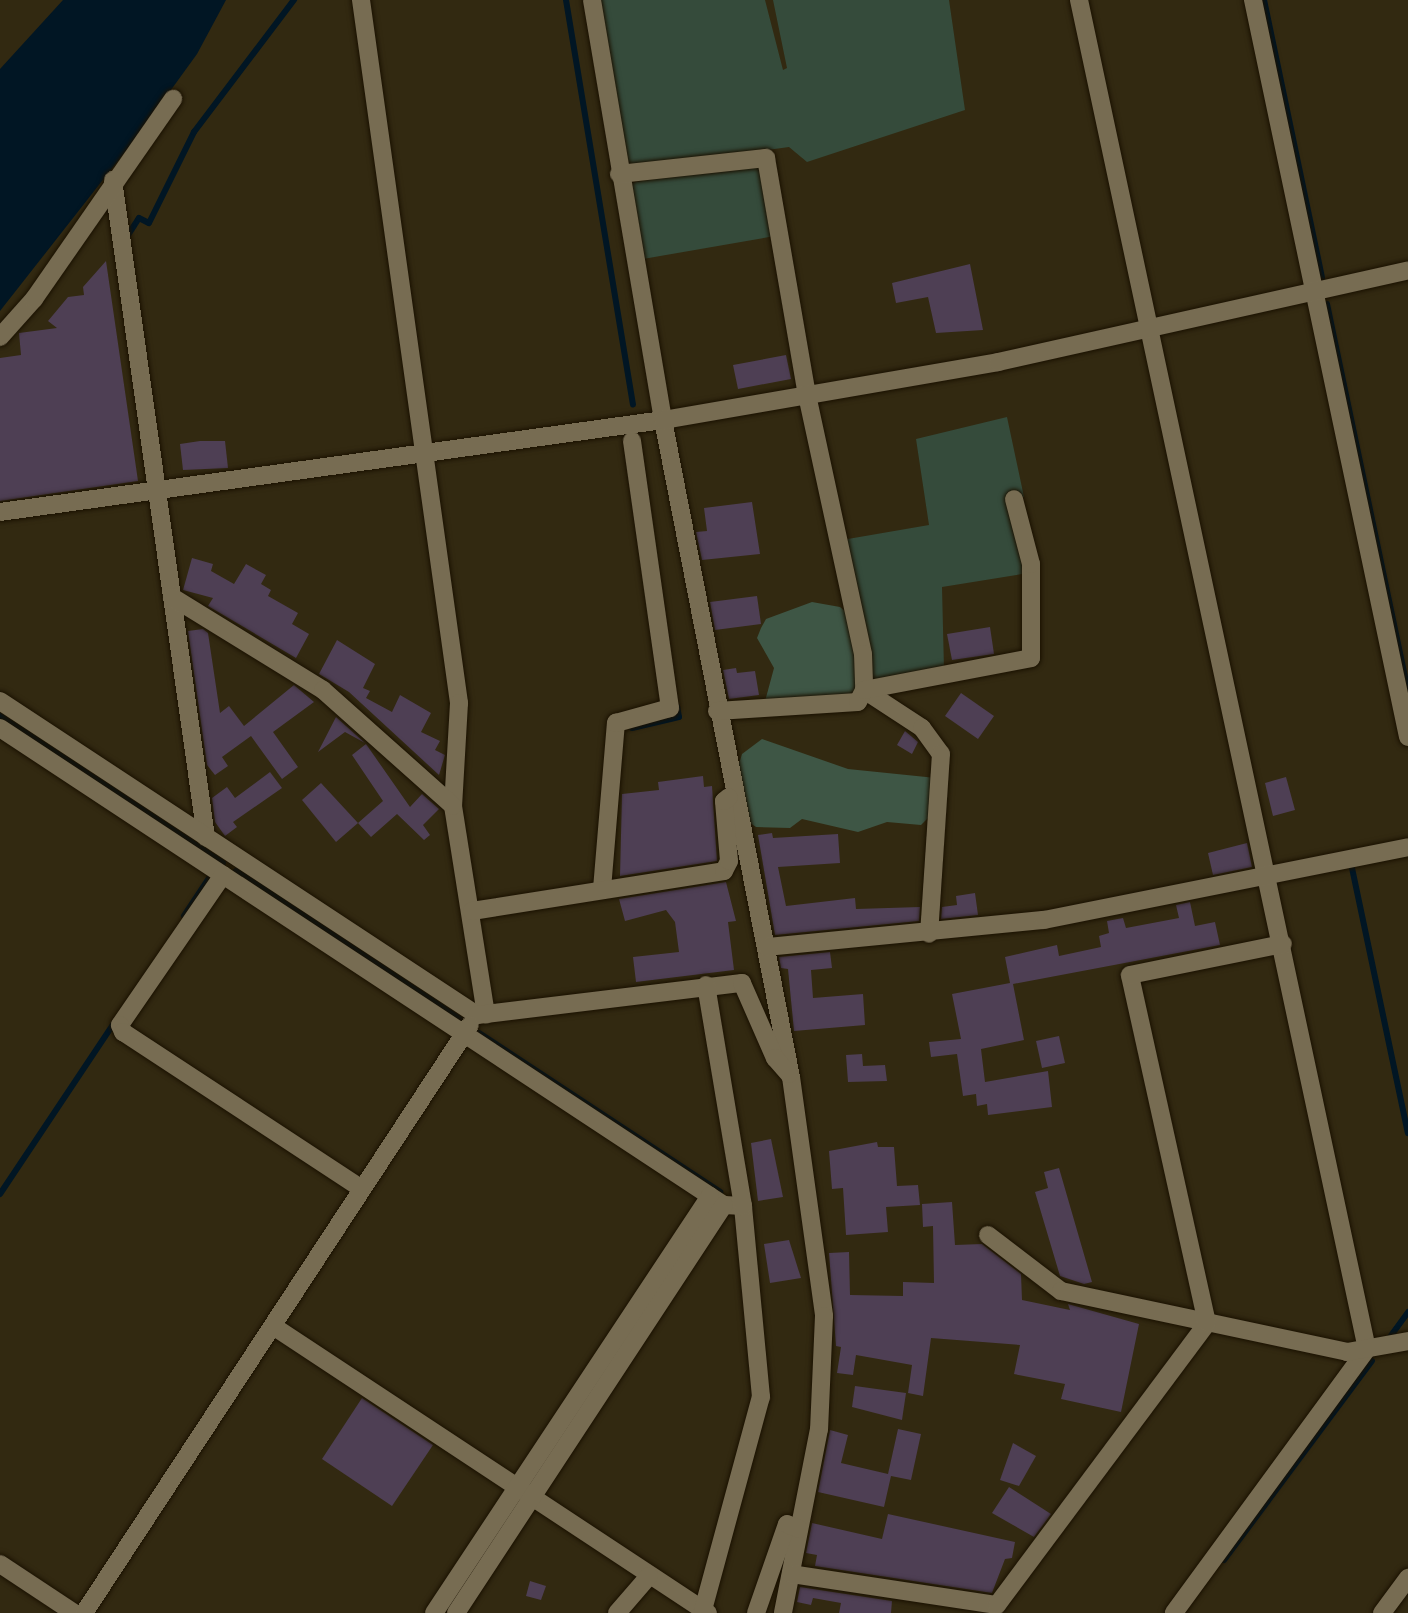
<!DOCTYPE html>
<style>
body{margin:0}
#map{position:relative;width:1408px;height:1613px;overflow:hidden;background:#322911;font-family:Literata,serif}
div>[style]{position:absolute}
.green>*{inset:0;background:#354b3b}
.forest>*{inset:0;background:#3e5645}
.water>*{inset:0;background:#011624}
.stream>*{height:6px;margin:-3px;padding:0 3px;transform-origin:3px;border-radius:3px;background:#011624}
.building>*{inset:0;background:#4e3f54}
.roads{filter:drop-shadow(0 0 2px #1a1100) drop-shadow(0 0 2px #1a1100)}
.minor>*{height:18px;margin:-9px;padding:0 9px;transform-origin:9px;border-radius:9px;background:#776c52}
span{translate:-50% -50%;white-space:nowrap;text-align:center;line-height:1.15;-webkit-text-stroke:5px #322911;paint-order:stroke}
</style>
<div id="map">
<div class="green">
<i style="clip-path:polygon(600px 0,765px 0,783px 70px,787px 68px,773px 0,949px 0,965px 110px,807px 162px,789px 147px,633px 168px,624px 162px)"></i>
<i style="clip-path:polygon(754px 163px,764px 169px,775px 236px,643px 259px,630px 183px)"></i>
<i style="clip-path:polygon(1007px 417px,1024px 497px,1010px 500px,1028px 573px,942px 587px,944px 669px,869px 684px,842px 540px,929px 525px,916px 439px)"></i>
</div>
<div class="forest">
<i style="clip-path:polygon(812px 602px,840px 607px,851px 616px,860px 656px,854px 698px,764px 705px,774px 668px,757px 638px,761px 628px,766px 619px)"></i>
<i style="clip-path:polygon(762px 739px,848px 769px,936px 778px,929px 817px,921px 825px,887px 822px,858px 832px,802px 819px,790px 828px,756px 827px,750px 823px,738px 767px,742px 754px)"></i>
</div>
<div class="water">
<i style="clip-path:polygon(63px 0,226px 0,197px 54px,139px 134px,0 311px,0 69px)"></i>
</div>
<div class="stream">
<i style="left:566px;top:0;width:410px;rotate:80.6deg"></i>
<i style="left:1264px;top:0;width:284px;rotate:78.2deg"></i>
<i style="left:128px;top:235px;width:20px;rotate:-57deg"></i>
<i style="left:139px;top:218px;width:11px;rotate:27deg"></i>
<i style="left:149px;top:223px;width:102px;rotate:-63.7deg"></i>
<i style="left:194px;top:132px;width:166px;rotate:-52.9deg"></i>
<i style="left:1327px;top:304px;width:396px;rotate:78.2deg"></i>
<i style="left:0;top:716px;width:267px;rotate:33.4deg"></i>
<i style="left:632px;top:728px;width:48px;rotate:-13.2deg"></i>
<i style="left:679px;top:717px;width:11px;rotate:-100deg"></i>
<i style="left:1352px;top:868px;width:271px;rotate:78.1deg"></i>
<i style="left:236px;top:871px;width:273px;rotate:33.5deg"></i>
<i style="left:184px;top:916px;width:49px;rotate:-56.6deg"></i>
<i style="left:479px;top:1033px;width:289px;rotate:33.4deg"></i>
<i style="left:0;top:1194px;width:209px;rotate:-56.3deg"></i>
<i style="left:1390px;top:1337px;width:31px;rotate:-54deg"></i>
<i style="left:1224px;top:1560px;width:248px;rotate:-53.4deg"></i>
</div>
<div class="building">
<i style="clip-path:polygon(106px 261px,138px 481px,0 501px,0 358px,21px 355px,19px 333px,57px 328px,48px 321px,68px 297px,84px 295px,83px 287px)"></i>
<i style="clip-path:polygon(970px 264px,983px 330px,936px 333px,928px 297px,896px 303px,892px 283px)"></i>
<i style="clip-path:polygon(786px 355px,791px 379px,738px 389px,733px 365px)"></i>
<i style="clip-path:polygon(200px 441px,225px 441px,228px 468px,183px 470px,180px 444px)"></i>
<i style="clip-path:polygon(752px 502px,760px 554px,702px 560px,696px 532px,707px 531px,704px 508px)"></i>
<i style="clip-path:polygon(192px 558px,213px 564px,211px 571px,234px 584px,246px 564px,266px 575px,261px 584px,271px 590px,268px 596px,298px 613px,292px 624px,309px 634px,296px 658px,208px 606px,213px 598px,183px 590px)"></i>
<i style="clip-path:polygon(757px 596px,761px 624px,715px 630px,710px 602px)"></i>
<i style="clip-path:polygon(990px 627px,994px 654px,952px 660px,947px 634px)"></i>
<i style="clip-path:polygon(203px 629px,208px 633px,220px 713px,229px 706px,244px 726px,294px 685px,314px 702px,273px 732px,298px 767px,282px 779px,251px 736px,222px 757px,228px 766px,215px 775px,207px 765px,188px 631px)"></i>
<i style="clip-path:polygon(337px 640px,375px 664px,363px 688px,370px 691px,366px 698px,392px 712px,400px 695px,431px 713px,421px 732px,440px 741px,435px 750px,445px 755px,439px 775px,349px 692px,319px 674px)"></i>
<i style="clip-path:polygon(736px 668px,737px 673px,755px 671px,759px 695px,729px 699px,723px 670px)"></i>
<i style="clip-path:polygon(961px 693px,994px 716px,978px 739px,945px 716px)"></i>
<i style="clip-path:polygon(336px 717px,365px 743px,345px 732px,318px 752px)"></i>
<i style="clip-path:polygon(905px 731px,918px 742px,912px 754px,897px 745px)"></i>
<i style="clip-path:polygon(366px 744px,410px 807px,422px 794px,439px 809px,423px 825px,430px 835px,424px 840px,397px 814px,371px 837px,358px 823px,383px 801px,352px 755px)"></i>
<i style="clip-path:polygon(270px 772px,282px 788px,233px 822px,237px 827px,225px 836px,215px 822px,212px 798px,227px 787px,235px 798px)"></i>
<i style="clip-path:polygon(703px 776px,704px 787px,712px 786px,717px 861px,620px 876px,622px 794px,659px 790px,658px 782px)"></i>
<i style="clip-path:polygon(1286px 777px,1295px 810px,1273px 816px,1265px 783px)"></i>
<i style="clip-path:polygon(321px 783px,358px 823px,336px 842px,302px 800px)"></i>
<i style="clip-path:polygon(772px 833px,773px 838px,838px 834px,840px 863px,778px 867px,786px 906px,855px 898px,856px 909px,920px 907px,919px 921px,775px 935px,758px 835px)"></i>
<i style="clip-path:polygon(1247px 843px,1252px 867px,1213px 875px,1208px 853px)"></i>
<i style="clip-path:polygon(726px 882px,736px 921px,728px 922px,734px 970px,636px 982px,633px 957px,679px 952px,675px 922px,666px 910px,625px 921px,619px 899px)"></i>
<i style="clip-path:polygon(975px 893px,978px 915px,941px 919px,942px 907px,957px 905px,956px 896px)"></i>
<i style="clip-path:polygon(1190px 902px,1195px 926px,1215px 922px,1220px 945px,1013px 984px,1024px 1040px,981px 1049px,985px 1082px,1048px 1071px,1052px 1107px,988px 1115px,987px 1104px,977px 1106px,976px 1094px,963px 1096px,957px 1054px,931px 1057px,929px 1042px,961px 1039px,952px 994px,1010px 983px,1005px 957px,1057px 945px,1059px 956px,1101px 947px,1099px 936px,1109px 933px,1107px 921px,1123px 918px,1126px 928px,1179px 918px,1176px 905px)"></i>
<i style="clip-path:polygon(830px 952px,832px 968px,811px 970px,813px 998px,863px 994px,865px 1025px,794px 1031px,788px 969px,781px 968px,779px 957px)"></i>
<i style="clip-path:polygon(1059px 1036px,1065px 1063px,1042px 1068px,1036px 1041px)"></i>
<i style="clip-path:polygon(862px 1054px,863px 1066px,885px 1065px,887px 1081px,848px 1082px,846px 1055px)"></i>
<i style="clip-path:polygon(771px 1139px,783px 1197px,758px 1201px,751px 1143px)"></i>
<i style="clip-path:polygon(877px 1142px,878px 1147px,894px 1147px,897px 1186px,918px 1185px,920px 1205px,886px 1207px,888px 1232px,846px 1235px,843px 1188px,832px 1189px,829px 1151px)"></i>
<i style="clip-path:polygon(1059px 1168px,1092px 1282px,1084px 1284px,1060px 1276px,1035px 1192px,1048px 1188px,1044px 1172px)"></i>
<i style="clip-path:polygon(952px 1202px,955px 1245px,982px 1244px,1021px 1274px,1022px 1300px,1070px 1310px,1068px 1304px,1139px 1324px,1121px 1412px,1061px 1399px,1065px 1384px,1014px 1374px,1020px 1345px,931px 1338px,923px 1396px,908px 1393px,912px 1365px,856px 1355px,853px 1375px,837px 1373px,841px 1347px,836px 1346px,829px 1253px,849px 1252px,850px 1295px,903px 1296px,903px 1282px,934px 1283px,933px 1226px,923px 1227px,922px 1204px)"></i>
<i style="clip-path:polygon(789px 1240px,801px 1278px,770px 1283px,764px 1244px)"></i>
<i style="clip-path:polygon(855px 1386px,906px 1393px,902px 1420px,852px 1407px)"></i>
<i style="clip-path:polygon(362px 1398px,433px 1445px,392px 1506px,322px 1459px)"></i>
<i style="clip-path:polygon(898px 1429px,921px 1434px,911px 1480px,891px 1476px,884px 1507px,818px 1492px,830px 1430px,848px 1435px,841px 1463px,888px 1474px)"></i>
<i style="clip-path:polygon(1013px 1443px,1036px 1456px,1019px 1486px,1000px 1480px)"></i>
<i style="clip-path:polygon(1009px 1487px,1051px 1514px,1034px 1537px,992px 1513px)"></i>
<i style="clip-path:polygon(888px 1514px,1015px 1542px,1012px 1558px,1005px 1559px,992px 1593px,815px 1566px,817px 1555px,806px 1553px,812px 1523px,882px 1539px)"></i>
<i style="clip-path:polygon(530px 1581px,546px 1586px,541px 1600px,526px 1596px)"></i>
<i style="clip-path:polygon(800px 1587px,892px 1601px,891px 1613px,839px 1613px,841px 1603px,813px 1598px,811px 1605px,797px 1602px)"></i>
</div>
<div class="roads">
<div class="minor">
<i style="left:361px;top:0;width:710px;rotate:82.06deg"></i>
<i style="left:459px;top:703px;width:103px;rotate:93.3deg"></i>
<i style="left:453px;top:806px;width:211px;rotate:81deg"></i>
<i style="left:592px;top:0;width:426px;rotate:80.4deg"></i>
<i style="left:663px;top:420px;width:669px;rotate:78.98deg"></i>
<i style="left:791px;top:1077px;width:241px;rotate:82.1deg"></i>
<i style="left:824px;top:1316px;width:113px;rotate:92.5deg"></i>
<i style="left:819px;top:1429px;width:187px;rotate:101.1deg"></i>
<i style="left:1079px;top:0;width:1379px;rotate:77.95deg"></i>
<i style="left:1367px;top:1349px;width:327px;rotate:126.2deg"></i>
<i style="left:1253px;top:0;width:753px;rotate:78.12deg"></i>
<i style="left:619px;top:174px;width:148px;rotate:-6.2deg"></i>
<i style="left:766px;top:158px;width:241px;rotate:80.2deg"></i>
<i style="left:807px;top:395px;width:265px;rotate:77.8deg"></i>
<i style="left:863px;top:654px;width:36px;rotate:88deg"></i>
<i style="left:864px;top:690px;width:69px;rotate:33.2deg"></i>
<i style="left:922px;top:728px;width:32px;rotate:54deg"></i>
<i style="left:941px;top:754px;width:180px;rotate:93.8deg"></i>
<i style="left:113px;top:180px;width:664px;rotate:81.94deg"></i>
<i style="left:0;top:337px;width:51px;rotate:-48.2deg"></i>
<i style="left:34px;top:299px;width:244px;rotate:-55.2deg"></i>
<i style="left:0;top:512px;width:669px;rotate:-7.9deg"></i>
<i style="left:663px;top:420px;width:340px;rotate:-9.8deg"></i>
<i style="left:998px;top:362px;width:420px;rotate:-12.6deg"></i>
<i style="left:172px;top:597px;width:177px;rotate:31.6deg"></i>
<i style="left:323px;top:690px;width:174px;rotate:41.7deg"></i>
<i style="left:0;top:701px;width:571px;rotate:33.36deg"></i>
<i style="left:477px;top:1015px;width:267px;rotate:-6.9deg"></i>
<i style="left:742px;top:983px;width:82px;rotate:66.3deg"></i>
<i style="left:775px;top:1058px;width:21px;rotate:49deg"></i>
<i style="left:717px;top:711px;width:141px;rotate:-3.7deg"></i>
<i style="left:858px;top:702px;width:13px;rotate:-63deg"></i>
<i style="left:864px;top:690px;width:170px;rotate:-10.8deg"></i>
<i style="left:1031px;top:658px;width:94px;rotate:-90deg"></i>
<i style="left:1031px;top:564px;width:67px;rotate:-104.7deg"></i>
<i style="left:0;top:728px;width:850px;rotate:33.39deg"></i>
<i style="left:710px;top:1196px;width:17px;rotate:33deg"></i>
<i style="left:724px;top:1205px;width:19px;rotate:3deg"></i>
<i style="left:223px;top:875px;width:182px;rotate:124.5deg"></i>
<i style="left:120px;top:1025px;width:8px;rotate:67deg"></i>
<i style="left:123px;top:1032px;width:286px;rotate:33.3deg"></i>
<i style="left:602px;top:889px;width:167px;rotate:-85.2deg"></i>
<i style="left:616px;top:723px;width:56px;rotate:-15.5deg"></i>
<i style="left:670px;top:708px;width:270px;rotate:-98.1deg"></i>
<i style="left:472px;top:911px;width:255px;rotate:-9deg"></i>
<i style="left:724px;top:871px;width:11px;rotate:-63deg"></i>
<i style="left:729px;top:861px;width:60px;rotate:-94.8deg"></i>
<i style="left:724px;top:801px;width:6px;rotate:-39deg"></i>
<i style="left:767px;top:947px;width:278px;rotate:-5.6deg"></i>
<i style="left:1044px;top:920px;width:371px;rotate:-11.3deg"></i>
<i style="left:988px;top:1235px;width:92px;rotate:37.5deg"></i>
<i style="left:1061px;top:1291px;width:292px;rotate:12deg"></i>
<i style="left:1347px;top:1352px;width:62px;rotate:-10.2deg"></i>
<i style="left:273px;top:1326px;width:521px;rotate:33.42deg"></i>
<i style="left:0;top:1564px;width:89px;rotate:33.5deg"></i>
<i style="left:791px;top:1574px;width:208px;rotate:8.6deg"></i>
<i style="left:997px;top:1605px;width:352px;rotate:-53.3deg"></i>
<i style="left:1207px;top:1323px;width:356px;rotate:-102.5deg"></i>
<i style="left:1130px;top:975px;width:156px;rotate:-11.5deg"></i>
<i style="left:703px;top:1610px;width:221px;rotate:-74.8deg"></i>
<i style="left:761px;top:1397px;width:192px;rotate:-95.4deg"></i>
<i style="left:743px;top:1206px;width:224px;rotate:-99.5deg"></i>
<i style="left:84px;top:1613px;width:703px;rotate:-56.72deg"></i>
<i style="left:434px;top:1613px;width:500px;rotate:-56.5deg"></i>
<i style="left:456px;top:1613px;width:488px;rotate:-56.7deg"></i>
<i style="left:617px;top:1613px;width:49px;rotate:-49.1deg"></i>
<i style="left:756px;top:1613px;width:94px;rotate:-70.8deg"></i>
<i style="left:787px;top:1524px;width:13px;rotate:23deg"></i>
<i style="left:1382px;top:1613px;width:44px;rotate:-53.4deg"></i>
</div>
</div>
</div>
